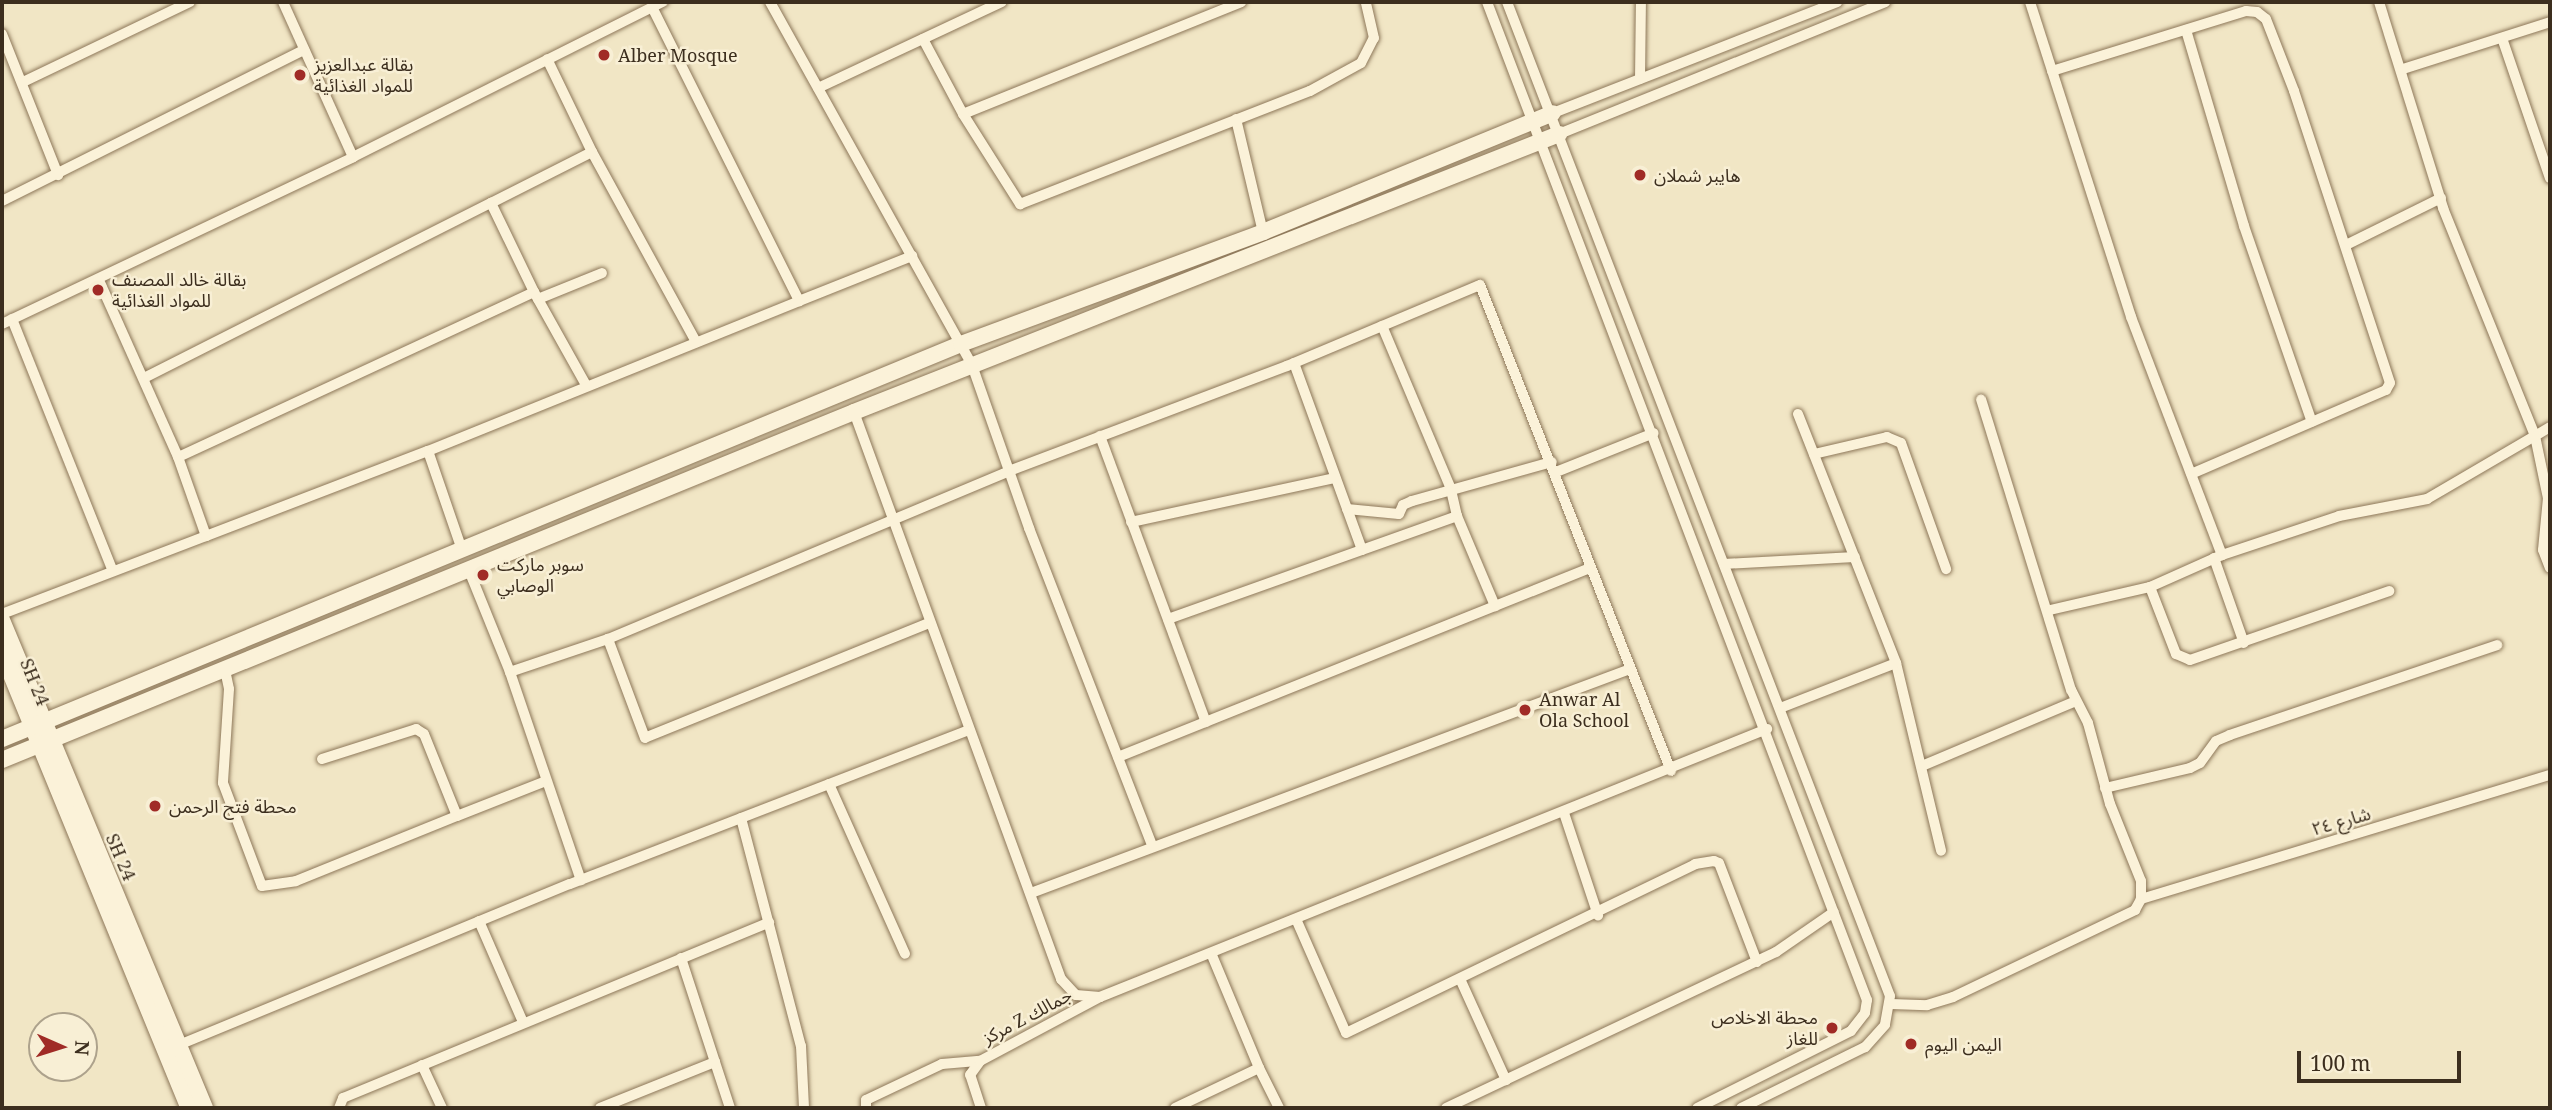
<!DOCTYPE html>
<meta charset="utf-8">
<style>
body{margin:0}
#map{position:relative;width:2552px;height:1110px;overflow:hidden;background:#f1e6c5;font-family:"Noto Serif","Noto Sans Arabic",serif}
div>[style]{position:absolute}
.roads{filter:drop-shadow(0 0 2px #8d7759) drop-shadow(0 0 2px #8d7759)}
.street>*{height:10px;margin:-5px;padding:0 5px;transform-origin:5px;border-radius:5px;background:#fbf2d9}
.secondary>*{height:16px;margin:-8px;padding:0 8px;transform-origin:8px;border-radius:8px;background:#fbf2d9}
.dots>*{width:19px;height:19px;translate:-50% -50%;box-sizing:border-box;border:4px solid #f8efd5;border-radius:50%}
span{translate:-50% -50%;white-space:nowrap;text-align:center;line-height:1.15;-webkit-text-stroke:5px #f8efd5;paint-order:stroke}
.poi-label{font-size:18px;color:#3c2e1e}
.left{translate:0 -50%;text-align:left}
.right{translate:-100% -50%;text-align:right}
.street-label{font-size:18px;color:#3c2e1e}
.frame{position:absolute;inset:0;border:4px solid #3c2e1e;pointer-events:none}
.north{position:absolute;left:28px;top:1012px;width:70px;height:70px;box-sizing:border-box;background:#f8efd5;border:2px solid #ada28c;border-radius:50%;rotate:93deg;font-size:19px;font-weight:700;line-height:28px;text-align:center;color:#3c2e1e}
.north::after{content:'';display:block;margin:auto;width:24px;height:32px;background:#a02b26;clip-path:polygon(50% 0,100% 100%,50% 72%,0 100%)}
.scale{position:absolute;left:2297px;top:1051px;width:164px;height:32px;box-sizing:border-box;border:4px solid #3c2e1e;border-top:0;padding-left:9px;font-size:21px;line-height:24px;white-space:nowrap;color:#3c2e1e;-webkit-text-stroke:5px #f8efd5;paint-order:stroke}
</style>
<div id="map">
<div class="roads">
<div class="street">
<i style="left:283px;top:2px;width:170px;rotate:65.7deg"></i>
<i style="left:770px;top:2px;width:415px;rotate:60.9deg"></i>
<i style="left:972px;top:365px;width:173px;rotate:70.7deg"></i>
<i style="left:1029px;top:528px;width:340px;rotate:68.8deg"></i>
<i style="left:1487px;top:2px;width:1068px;rotate:69.16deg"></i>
<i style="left:1867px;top:1000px;width:13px;rotate:99deg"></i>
<i style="left:1865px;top:1013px;width:23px;rotate:128deg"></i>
<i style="left:1851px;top:1031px;width:172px;rotate:153.4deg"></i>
<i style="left:1507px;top:2px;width:1065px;rotate:68.93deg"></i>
<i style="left:1890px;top:996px;width:29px;rotate:100deg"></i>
<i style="left:1885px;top:1025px;width:30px;rotate:132deg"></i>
<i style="left:1865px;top:1047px;width:138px;rotate:153.8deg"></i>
<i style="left:2030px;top:2px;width:331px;rotate:72.2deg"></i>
<i style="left:2131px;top:317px;width:255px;rotate:69.1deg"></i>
<i style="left:2379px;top:2px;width:216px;rotate:72.7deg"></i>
<i style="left:2443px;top:208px;width:246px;rotate:68deg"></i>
<i style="left:2535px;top:436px;width:17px;rotate:-31deg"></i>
<i style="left:652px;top:7px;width:329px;rotate:63.4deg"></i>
<i style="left:799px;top:301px;width:122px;rotate:-21.7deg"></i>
<i style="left:2186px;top:30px;width:204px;rotate:73.5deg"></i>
<i style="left:2244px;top:226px;width:207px;rotate:70.9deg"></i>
<i style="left:2px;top:34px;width:152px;rotate:68.3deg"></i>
<i style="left:2502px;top:38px;width:148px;rotate:71.1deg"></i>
<i style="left:923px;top:39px;width:85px;rotate:61.9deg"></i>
<i style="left:963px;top:114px;width:300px;rotate:-21.9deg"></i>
<i style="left:2403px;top:69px;width:154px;rotate:-17.7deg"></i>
<i style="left:2052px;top:71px;width:203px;rotate:-17.2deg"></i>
<i style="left:2246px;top:11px;width:11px;rotate:5deg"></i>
<i style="left:2257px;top:12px;width:11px;rotate:38deg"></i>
<i style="left:2266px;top:19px;width:77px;rotate:68.7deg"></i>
<i style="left:2294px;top:91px;width:307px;rotate:71.8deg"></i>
<i style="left:2390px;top:383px;width:8px;rotate:120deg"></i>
<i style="left:2386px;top:390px;width:212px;rotate:156.7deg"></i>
<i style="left:1640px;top:79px;width:77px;rotate:-89.3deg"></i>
<i style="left:23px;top:82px;width:185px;rotate:-25.6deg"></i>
<i style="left:818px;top:88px;width:203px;rotate:-25.1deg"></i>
<i style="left:1553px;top:113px;width:305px;rotate:-21.3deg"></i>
<i style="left:963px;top:114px;width:107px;rotate:57.7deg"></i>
<i style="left:1020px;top:204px;width:311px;rotate:-21.3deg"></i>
<i style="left:1310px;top:91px;width:58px;rotate:-28.8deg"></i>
<i style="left:1361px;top:63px;width:28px;rotate:-63deg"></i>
<i style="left:1374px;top:38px;width:37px;rotate:-103deg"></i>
<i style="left:1236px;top:119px;width:116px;rotate:76.6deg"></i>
<i style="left:1559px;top:134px;width:352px;rotate:-22deg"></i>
<i style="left:592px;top:152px;width:214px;rotate:61.3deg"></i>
<i style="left:2px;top:201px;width:338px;rotate:-26.6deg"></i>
<i style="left:491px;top:203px;width:113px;rotate:-26.8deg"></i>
<i style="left:592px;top:152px;width:103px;rotate:-115.8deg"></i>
<i style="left:2346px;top:245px;width:106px;rotate:-26.3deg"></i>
<i style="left:534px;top:292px;width:107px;rotate:60.8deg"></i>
<i style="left:538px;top:299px;width:69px;rotate:-22.1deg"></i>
<i style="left:12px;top:319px;width:271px;rotate:68.2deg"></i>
<i style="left:2px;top:324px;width:389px;rotate:-25.4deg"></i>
<i style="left:353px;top:157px;width:347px;rotate:-26.6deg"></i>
<i style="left:1294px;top:363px;width:199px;rotate:70deg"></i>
<i style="left:144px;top:378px;width:389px;rotate:-26.8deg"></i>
<i style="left:491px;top:203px;width:99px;rotate:64.2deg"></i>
<i style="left:534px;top:292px;width:392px;rotate:155.1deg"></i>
<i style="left:854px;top:412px;width:604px;rotate:69.94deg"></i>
<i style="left:1061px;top:979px;width:22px;rotate:47deg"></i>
<i style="left:1076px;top:995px;width:24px;rotate:5deg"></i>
<i style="left:1100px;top:997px;width:719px;rotate:-21.89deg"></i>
<i style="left:1798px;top:414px;width:268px;rotate:68.5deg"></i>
<i style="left:1896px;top:663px;width:193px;rotate:76.5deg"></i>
<i style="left:1100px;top:436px;width:305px;rotate:69.7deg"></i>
<i style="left:428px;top:451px;width:105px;rotate:71deg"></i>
<i style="left:1814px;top:454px;width:75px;rotate:-13.1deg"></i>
<i style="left:1887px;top:437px;width:15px;rotate:23deg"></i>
<i style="left:1901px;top:443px;width:134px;rotate:70.3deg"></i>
<i style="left:1556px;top:472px;width:105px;rotate:-21.7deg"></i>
<i style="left:1347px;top:509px;width:52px;rotate:5.5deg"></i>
<i style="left:1399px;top:514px;width:10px;rotate:-66deg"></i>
<i style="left:1403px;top:505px;width:10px;rotate:-24deg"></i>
<i style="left:1412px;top:501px;width:145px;rotate:-15.6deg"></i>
<i style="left:1457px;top:516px;width:98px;rotate:67.1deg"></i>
<i style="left:1131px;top:522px;width:209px;rotate:-12.2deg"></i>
<i style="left:206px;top:536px;width:238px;rotate:-21deg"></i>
<i style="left:428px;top:451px;width:400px;rotate:-22deg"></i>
<i style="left:2214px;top:558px;width:90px;rotate:70.6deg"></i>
<i style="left:1724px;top:564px;width:131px;rotate:-3.1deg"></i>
<i style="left:468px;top:568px;width:112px;rotate:68deg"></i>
<i style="left:510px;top:672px;width:220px;rotate:71.2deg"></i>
<i style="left:2150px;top:587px;width:72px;rotate:68.8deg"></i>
<i style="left:2176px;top:654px;width:15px;rotate:23deg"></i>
<i style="left:2190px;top:660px;width:211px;rotate:-19.1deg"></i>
<i style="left:2050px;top:610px;width:103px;rotate:-13deg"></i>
<i style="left:2150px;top:587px;width:79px;rotate:-24deg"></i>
<i style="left:2222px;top:555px;width:123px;rotate:-18.4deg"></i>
<i style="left:2339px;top:516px;width:90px;rotate:-10.9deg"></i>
<i style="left:2427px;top:499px;width:125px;rotate:-30.3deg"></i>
<i style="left:2535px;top:436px;width:63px;rotate:78.2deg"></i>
<i style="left:2548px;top:498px;width:52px;rotate:95.5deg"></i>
<i style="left:2543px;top:550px;width:19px;rotate:69deg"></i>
<i style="left:2px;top:614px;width:218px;rotate:-20.9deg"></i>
<i style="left:206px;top:536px;width:84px;rotate:-109.5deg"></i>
<i style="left:178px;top:457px;width:194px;rotate:-114.1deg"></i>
<i style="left:1168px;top:619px;width:307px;rotate:-19.6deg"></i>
<i style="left:1457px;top:516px;width:28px;rotate:-103deg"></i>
<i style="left:1451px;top:489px;width:177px;rotate:-112.9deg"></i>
<i style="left:929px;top:623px;width:306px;rotate:158deg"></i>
<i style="left:645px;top:738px;width:106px;rotate:-110.5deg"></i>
<i style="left:608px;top:639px;width:435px;rotate:-22.7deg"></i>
<i style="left:1009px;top:471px;width:297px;rotate:-20.7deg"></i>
<i style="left:1287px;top:366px;width:209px;rotate:-22.8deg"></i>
<i style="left:1480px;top:285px;width:522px;rotate:68.54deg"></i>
<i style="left:225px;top:670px;width:19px;rotate:78deg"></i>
<i style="left:229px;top:689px;width:94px;rotate:93.7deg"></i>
<i style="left:223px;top:783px;width:110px;rotate:69.3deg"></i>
<i style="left:262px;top:886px;width:34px;rotate:-8deg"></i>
<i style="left:296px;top:881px;width:174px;rotate:-22deg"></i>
<i style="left:510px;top:672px;width:103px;rotate:-18.6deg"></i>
<i style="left:1780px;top:708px;width:124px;rotate:-21.2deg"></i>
<i style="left:1118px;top:757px;width:508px;rotate:-21.82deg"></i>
<i style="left:322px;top:759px;width:99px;rotate:-17.7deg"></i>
<i style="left:416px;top:729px;width:9px;rotate:32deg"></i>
<i style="left:424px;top:734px;width:88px;rotate:68.1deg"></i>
<i style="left:457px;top:816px;width:96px;rotate:-21.5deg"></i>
<i style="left:1922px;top:766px;width:167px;rotate:-22.9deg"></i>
<i style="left:829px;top:784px;width:186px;rotate:65.9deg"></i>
<i style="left:2105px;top:788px;width:87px;rotate:-13.2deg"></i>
<i style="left:2190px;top:768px;width:11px;rotate:-27deg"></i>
<i style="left:2200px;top:763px;width:27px;rotate:-54deg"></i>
<i style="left:2216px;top:741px;width:15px;rotate:-23deg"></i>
<i style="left:2230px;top:735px;width:282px;rotate:-18.6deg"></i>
<i style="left:1564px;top:813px;width:108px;rotate:71.6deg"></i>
<i style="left:741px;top:818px;width:236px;rotate:75.3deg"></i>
<i style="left:801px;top:1046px;width:62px;rotate:87.2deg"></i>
<i style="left:1031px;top:893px;width:640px;rotate:-20.5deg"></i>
<i style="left:2141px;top:899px;width:427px;rotate:-16.9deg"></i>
<i style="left:1296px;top:919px;width:124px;rotate:66.3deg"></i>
<i style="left:1346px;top:1033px;width:388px;rotate:-25.8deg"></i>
<i style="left:1695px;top:864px;width:19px;rotate:-9deg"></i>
<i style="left:1714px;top:861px;width:5px;rotate:22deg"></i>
<i style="left:1719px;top:863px;width:106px;rotate:69deg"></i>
<i style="left:479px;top:921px;width:110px;rotate:66.5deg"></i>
<i style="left:1211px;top:953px;width:125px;rotate:67.3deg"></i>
<i style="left:681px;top:958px;width:158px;rotate:71.9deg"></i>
<i style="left:1461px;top:981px;width:109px;rotate:65.6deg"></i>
<i style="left:1891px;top:1004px;width:36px;rotate:2deg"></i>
<i style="left:1927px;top:1005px;width:27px;rotate:-17deg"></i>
<i style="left:1953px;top:997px;width:202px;rotate:-25.5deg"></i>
<i style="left:2135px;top:910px;width:13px;rotate:-61deg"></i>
<i style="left:2141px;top:899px;width:18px;rotate:-90deg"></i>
<i style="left:2141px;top:881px;width:83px;rotate:-111.9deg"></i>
<i style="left:2110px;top:804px;width:84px;rotate:-105.2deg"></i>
<i style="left:2088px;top:723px;width:37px;rotate:-117deg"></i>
<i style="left:2071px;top:690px;width:304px;rotate:-107.2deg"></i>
<i style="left:174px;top:1047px;width:428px;rotate:-22.4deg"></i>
<i style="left:570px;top:884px;width:425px;rotate:-21.1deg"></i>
<i style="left:422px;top:1065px;width:47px;rotate:65.1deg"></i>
<i style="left:339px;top:1108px;width:11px;rotate:-68deg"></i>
<i style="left:343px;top:1098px;width:461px;rotate:-22.4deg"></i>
<i style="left:600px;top:1108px;width:124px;rotate:-21.8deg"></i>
<i style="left:866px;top:1108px;width:8px;rotate:-90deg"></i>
<i style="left:866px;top:1100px;width:84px;rotate:-25.3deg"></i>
<i style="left:942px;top:1064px;width:38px;rotate:-5deg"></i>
<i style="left:981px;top:1108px;width:35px;rotate:-108deg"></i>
<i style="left:970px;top:1075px;width:17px;rotate:-54deg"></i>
<i style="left:980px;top:1061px;width:134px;rotate:-28.1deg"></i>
<i style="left:1175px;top:1108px;width:93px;rotate:-25.5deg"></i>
<i style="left:1259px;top:1068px;width:45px;rotate:63.4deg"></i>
<i style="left:1446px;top:1108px;width:365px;rotate:-25.3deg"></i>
<i style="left:1776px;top:952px;width:70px;rotate:-34.6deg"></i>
</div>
<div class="secondary">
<i style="left:2px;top:620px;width:529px;rotate:67.41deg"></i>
<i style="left:2px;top:653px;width:492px;rotate:67.7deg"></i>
<i style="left:2px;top:739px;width:1037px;rotate:-22.39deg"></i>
<i style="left:961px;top:344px;width:322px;rotate:-20.3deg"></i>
<i style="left:1263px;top:232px;width:313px;rotate:-22.3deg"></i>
<i style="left:2px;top:760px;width:920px;rotate:-22.22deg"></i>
<i style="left:854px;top:412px;width:758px;rotate:-21.52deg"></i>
</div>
</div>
<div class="dots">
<i style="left:604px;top:55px;background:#a02b26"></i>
<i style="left:300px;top:75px;background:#a02b26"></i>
<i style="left:1640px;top:175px;background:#a02b26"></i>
<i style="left:98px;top:290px;background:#a02b26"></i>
<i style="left:483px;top:575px;background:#a02b26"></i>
<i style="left:1525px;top:710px;background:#a02b26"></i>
<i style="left:155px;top:806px;background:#a02b26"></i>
<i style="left:1832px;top:1028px;background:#a02b26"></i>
<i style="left:1911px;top:1044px;background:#a02b26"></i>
</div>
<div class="poi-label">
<span class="left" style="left:618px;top:55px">Alber Mosque</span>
<span class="left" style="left:314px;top:75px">بقالة عبدالعزيز<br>للمواد الغذائية</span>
<span class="left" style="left:1654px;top:175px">هايبر شملان</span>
<span class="left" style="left:112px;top:290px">بقالة خالد المصنف<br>للمواد الغذائية</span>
<span class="left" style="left:497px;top:575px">سوبر ماركت<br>الوصابي</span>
<span class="left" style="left:1539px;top:710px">Anwar Al<br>Ola School</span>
<span class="left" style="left:169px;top:806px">محطة فتح الرحمن</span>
<span class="right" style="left:1818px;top:1028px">محطة الاخلاص<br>للغاز</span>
<span class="left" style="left:1925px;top:1044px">اليمن اليوم</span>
</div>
<div class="street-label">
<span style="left:35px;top:682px;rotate:68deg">SH 24</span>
<span style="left:2341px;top:821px;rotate:-16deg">شارع ٢٤</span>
<span style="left:121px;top:857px;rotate:67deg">SH 24</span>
<span style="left:1027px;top:1016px;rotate:-28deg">مركز Z جمالك</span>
</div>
<div class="frame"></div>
<div class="north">N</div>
<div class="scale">100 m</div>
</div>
